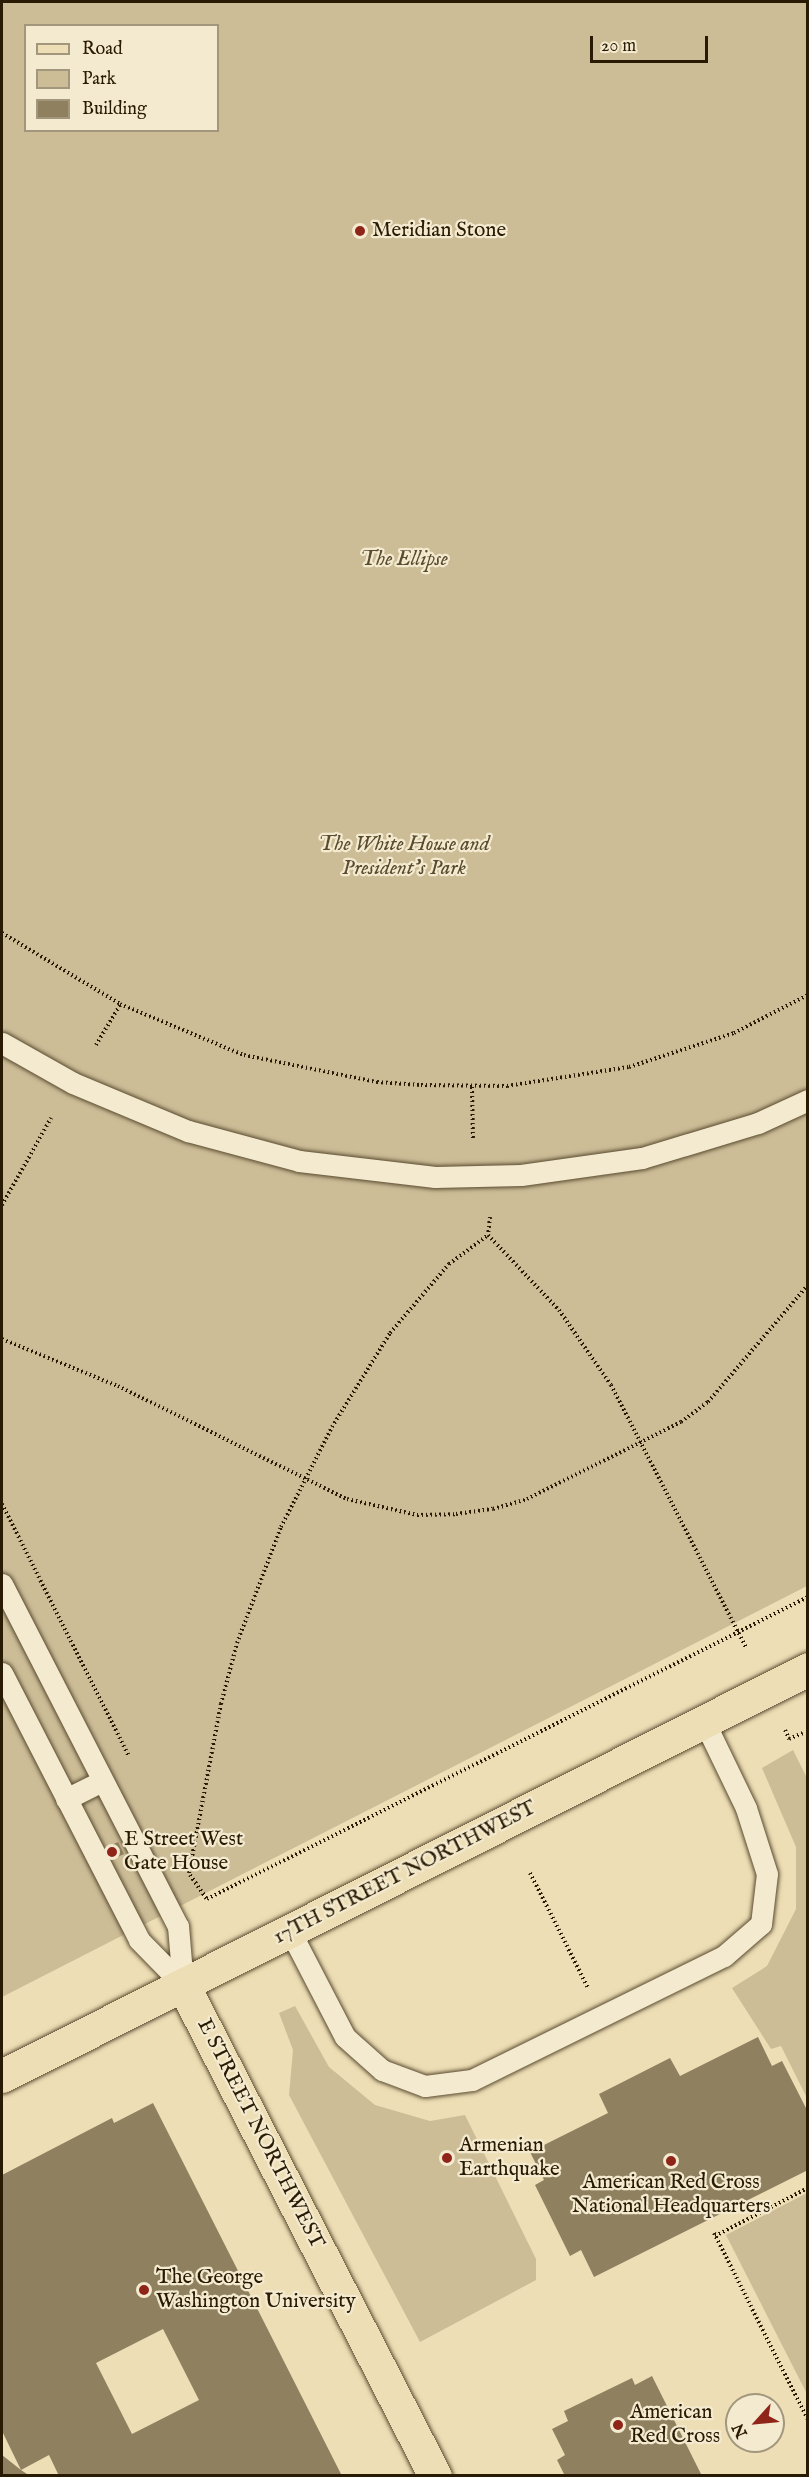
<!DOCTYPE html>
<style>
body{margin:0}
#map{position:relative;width:809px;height:2477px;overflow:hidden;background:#eddeb5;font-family:"IM FELL English",serif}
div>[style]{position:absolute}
.green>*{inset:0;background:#ccbd97}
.building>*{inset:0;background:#8f8060}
.path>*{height:4px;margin-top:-2px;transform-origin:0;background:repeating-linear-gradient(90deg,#291a03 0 1.5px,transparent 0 4.5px)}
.roads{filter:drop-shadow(0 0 2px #5a4b30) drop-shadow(0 0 2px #5a4b30)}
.lane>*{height:21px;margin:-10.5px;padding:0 10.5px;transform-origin:10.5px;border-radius:10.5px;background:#f3eacf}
.primary>*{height:33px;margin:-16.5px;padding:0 16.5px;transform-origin:16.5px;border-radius:16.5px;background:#eddeb5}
.dots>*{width:16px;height:16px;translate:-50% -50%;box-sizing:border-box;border:3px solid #f3eacf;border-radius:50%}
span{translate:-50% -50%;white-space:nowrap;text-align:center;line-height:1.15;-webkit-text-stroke:4.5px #f3eacf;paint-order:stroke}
.poi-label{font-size:21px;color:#291a03}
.left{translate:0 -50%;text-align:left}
.park-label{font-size:21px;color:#5a4b2f;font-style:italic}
.street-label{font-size:21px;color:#291a03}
.frame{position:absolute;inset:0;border:3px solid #291a03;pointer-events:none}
.legend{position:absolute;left:24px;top:24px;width:195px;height:108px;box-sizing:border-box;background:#f3eacf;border:2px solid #a2977d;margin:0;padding:8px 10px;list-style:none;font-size:18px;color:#291a03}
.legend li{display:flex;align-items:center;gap:12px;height:30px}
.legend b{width:30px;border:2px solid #a2977d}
.north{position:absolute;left:725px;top:2393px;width:60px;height:60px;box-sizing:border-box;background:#f3eacf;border:2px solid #a2977d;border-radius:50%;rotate:243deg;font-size:16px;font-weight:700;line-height:24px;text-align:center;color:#291a03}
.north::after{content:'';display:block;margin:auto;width:21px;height:27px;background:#8f2418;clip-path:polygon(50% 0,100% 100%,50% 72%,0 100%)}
.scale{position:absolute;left:590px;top:36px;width:118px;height:27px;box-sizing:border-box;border:3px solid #291a03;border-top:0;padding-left:8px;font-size:18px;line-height:21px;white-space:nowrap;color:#291a03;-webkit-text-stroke:4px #f3eacf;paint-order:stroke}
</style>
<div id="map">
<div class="green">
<i style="clip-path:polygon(evenodd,2px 2px,807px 2px,807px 1586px,2px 1997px,2px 2px,26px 26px,218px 26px,218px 130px,26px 130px,26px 26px)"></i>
<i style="clip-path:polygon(793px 1750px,808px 1780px,807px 2098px,781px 2046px,771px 2049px,732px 1988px,767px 1966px,796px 1909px,796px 1847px,762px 1768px)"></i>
<i style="clip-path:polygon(295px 2006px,329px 2067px,375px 2105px,430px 2121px,465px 2115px,536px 2259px,536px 2280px,420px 2342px,289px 2095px,293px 2050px,279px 2013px)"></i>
<i style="clip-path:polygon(807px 2193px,807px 2394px,726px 2235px)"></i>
</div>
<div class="building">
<i style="clip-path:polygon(118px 1842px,124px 1854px,107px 1862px,101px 1850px)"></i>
<i style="clip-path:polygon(758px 2037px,772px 2066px,782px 2061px,808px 2112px,808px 2170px,594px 2277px,581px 2250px,570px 2256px,535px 2185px,544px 2180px,530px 2152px,608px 2113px,599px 2094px,670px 2058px,680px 2076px)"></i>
<i style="clip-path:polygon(evenodd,153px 2103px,342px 2476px,59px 2476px,49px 2455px,21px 2470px,2px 2431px,2px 2175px,112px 2118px,114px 2123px,153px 2103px,163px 2329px,199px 2400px,132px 2434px,96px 2363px,163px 2329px)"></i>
<i style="clip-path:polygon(652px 2376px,702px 2476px,565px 2476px,557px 2460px,565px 2455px,552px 2429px,568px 2421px,564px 2411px,632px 2378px,635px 2385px)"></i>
<i style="clip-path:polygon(2px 2455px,21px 2470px,30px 2476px,2px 2476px)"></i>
</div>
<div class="path">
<i style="left:2px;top:933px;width:138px;rotate:31deg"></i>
<i style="left:120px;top:1004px;width:134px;rotate:22.4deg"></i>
<i style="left:244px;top:1055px;width:136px;rotate:11.5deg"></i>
<i style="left:377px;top:1082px;width:44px;rotate:3.9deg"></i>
<i style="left:421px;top:1085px;width:86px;rotate:0.7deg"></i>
<i style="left:507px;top:1086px;width:123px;rotate:-8.9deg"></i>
<i style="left:629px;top:1067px;width:110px;rotate:-17.9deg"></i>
<i style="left:734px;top:1033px;width:83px;rotate:-27.2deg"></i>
<i style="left:96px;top:1045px;width:47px;rotate:-59deg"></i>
<i style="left:472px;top:1087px;width:51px;rotate:88.9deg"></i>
<i style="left:2px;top:1205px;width:100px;rotate:-60.6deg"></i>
<i style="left:490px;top:1217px;width:18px;rotate:96deg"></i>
<i style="left:488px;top:1235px;width:103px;rotate:46.6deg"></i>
<i style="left:559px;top:1310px;width:91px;rotate:55.3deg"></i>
<i style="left:611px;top:1385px;width:296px;rotate:62.8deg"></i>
<i style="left:2px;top:1339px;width:125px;rotate:22.1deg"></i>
<i style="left:118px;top:1386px;width:255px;rotate:26.3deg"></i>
<i style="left:347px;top:1499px;width:72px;rotate:12.9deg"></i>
<i style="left:417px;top:1515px;width:39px;rotate:-1deg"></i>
<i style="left:456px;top:1514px;width:37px;rotate:-8deg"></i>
<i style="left:493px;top:1509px;width:35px;rotate:-16deg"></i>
<i style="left:527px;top:1499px;width:172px;rotate:-26.6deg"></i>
<i style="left:681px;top:1422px;width:34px;rotate:-37deg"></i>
<i style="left:708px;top:1402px;width:154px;rotate:-49.5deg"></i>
<i style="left:2px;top:1504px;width:282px;rotate:63.3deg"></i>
<i style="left:785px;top:1730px;width:10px;rotate:66deg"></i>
<i style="left:789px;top:1739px;width:15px;rotate:-23deg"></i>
<i style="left:189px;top:1873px;width:172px;rotate:-79.3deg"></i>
<i style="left:221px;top:1704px;width:63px;rotate:-75.3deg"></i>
<i style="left:237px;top:1643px;width:124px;rotate:-69.2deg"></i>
<i style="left:281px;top:1527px;width:112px;rotate:-63deg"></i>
<i style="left:332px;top:1427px;width:110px;rotate:-58.3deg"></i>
<i style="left:390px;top:1333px;width:91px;rotate:-49.5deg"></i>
<i style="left:449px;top:1264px;width:49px;rotate:-36.6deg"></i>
<i style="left:530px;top:1873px;width:129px;rotate:63.2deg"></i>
<i style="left:190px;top:1875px;width:29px;rotate:55deg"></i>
<i style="left:207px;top:1899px;width:673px;rotate:-26.68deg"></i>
<i style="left:714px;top:2233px;width:209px;rotate:63.3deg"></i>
<i style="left:715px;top:2236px;width:105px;rotate:-27.3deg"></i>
</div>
<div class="roads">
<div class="lane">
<i style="left:2px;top:1043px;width:81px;rotate:29.4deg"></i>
<i style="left:73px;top:1083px;width:125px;rotate:22.7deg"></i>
<i style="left:188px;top:1131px;width:115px;rotate:15.1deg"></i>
<i style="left:299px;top:1161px;width:137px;rotate:6.7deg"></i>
<i style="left:435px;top:1177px;width:86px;rotate:-1.3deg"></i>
<i style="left:521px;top:1175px;width:122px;rotate:-8deg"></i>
<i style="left:642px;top:1158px;width:121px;rotate:-16.8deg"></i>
<i style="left:758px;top:1123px;width:55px;rotate:-24.7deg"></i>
<i style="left:2px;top:1584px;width:385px;rotate:62.8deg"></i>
<i style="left:178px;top:1926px;width:59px;rotate:85.2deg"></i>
<i style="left:2px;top:1673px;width:300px;rotate:62.8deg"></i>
<i style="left:139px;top:1940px;width:63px;rotate:45.6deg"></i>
<i style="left:66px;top:1799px;width:40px;rotate:-26.6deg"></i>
<i style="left:290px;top:1931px;width:119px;rotate:62.6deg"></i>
<i style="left:345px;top:2037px;width:50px;rotate:41.7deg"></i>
<i style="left:382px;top:2070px;width:46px;rotate:20.4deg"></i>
<i style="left:425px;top:2086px;width:47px;rotate:-7.3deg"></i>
<i style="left:472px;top:2080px;width:281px;rotate:-26.2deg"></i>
<i style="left:724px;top:1956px;width:49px;rotate:-40.9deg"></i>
<i style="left:761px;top:1924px;width:50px;rotate:-83.2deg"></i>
<i style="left:767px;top:1874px;width:69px;rotate:-107.7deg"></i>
<i style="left:746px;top:1808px;width:97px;rotate:-115.8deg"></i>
</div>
<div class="primary">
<i style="left:183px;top:1985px;width:552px;rotate:62.83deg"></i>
<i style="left:2px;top:2076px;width:903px;rotate:-26.79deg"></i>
</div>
</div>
<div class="dots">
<i style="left:360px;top:231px;background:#8f2418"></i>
<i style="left:112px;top:1852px;background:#8f2418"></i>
<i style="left:447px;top:2158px;background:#8f2418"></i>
<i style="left:671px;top:2161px;background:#8f2418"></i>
<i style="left:144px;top:2290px;background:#8f2418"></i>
<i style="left:618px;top:2425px;background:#8f2418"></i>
</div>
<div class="poi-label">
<span class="left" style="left:372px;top:231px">Meridian Stone</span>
<span class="left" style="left:124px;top:1852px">E Street West<br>Gate House</span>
<span class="left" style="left:459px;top:2158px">Armenian<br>Earthquake</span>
<span style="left:671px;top:2195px">American Red Cross<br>National Headquarters</span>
<span class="left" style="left:156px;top:2290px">The George<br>Washington University</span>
<span class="left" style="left:630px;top:2425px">American<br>Red Cross</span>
</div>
<div class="park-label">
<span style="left:404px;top:560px">The Ellipse</span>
<span style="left:404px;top:857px">The White House and<br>President's Park</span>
</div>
<div class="street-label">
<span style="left:405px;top:1873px;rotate:-27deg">17TH STREET NORTHWEST</span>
<span style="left:260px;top:2134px;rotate:63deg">E STREET NORTHWEST</span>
</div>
<div class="frame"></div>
<ul class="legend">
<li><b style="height:8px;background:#eddeb5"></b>Road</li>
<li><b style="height:16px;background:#ccbd97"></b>Park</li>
<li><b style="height:16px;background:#8f8060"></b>Building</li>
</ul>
<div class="north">N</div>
<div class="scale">20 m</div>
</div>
